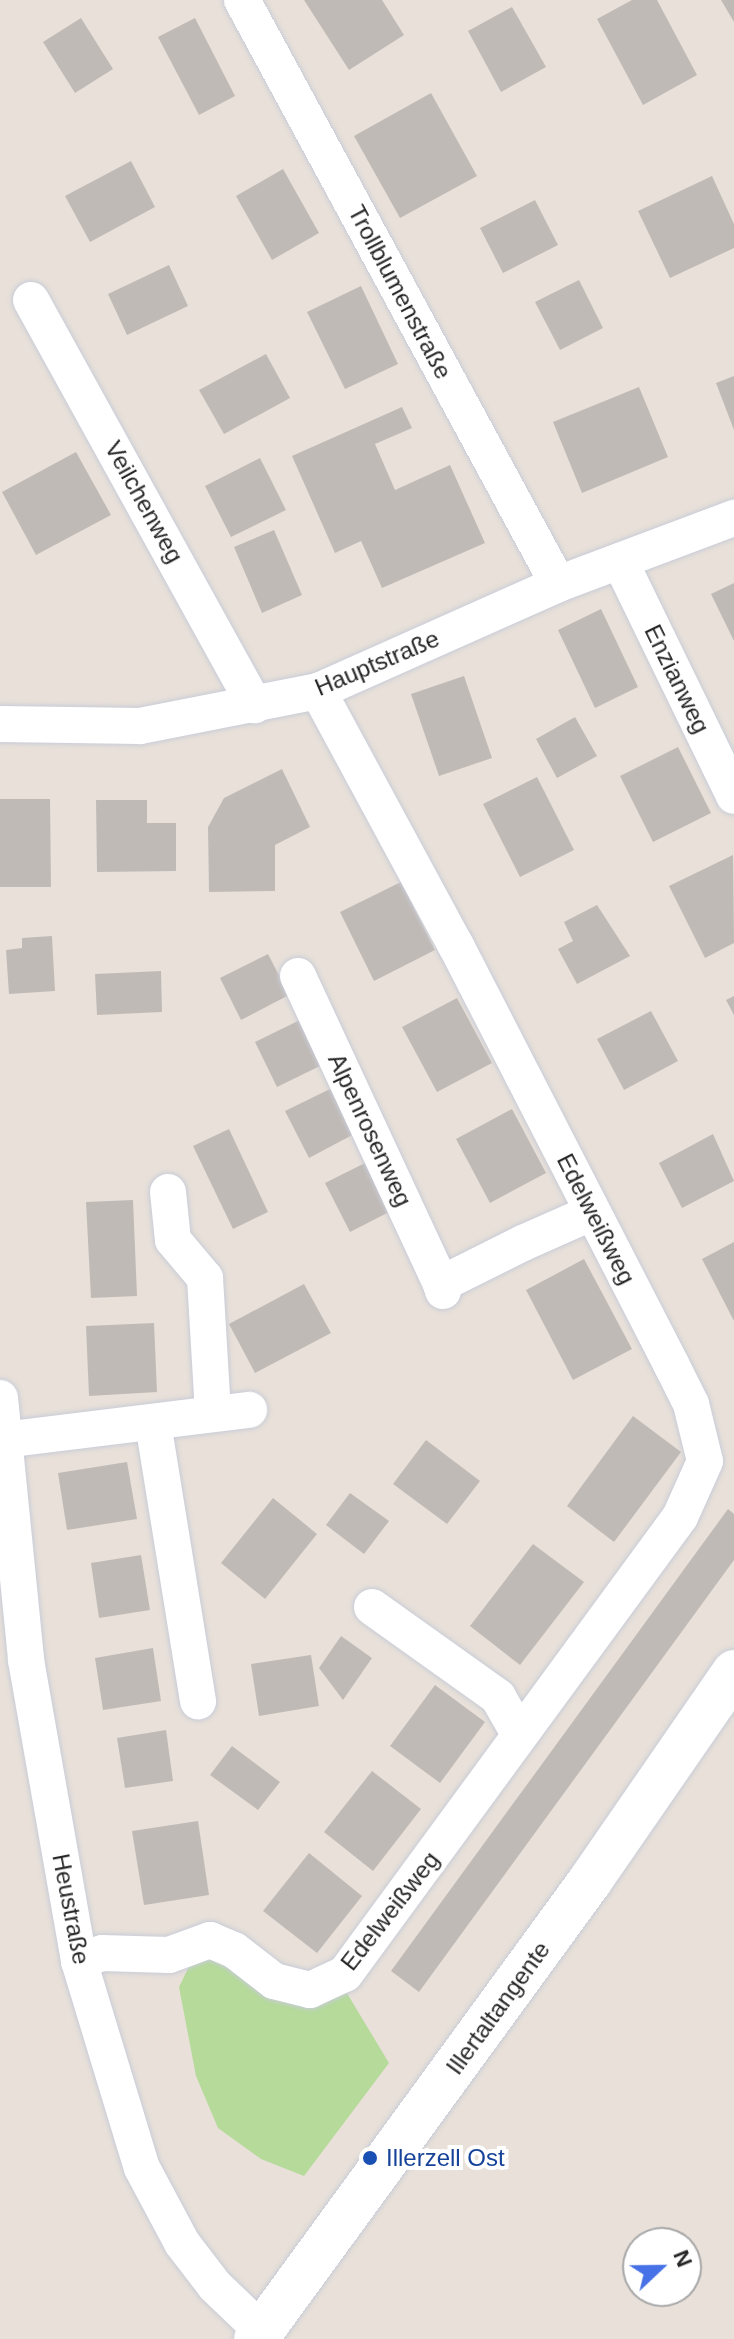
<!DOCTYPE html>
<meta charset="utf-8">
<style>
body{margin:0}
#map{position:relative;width:734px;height:2339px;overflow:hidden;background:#e8e0d9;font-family:Arial,sans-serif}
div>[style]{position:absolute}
.green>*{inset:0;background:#b5da9a}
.building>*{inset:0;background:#c0bab6}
.roads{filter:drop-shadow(0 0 2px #c8ccd7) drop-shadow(0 0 2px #c8ccd7)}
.street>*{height:36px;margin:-18px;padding:0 18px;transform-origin:18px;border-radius:18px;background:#fff}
.secondary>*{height:44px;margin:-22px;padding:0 22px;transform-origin:22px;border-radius:22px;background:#fff}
.dots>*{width:22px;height:22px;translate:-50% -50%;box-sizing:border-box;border:4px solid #fff;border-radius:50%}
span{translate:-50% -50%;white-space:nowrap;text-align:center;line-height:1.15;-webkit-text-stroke:8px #fff;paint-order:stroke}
.street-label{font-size:24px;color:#262626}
.transit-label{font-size:24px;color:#164399}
.left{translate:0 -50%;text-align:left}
.north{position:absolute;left:622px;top:2227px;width:80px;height:80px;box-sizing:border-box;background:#fff;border:2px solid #a8a8a8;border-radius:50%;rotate:68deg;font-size:22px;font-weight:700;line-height:32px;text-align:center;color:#262626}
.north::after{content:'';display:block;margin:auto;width:28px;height:36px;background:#4771e7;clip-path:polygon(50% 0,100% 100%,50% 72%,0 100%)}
</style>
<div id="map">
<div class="green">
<i style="clip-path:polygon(237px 1935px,297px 1974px,342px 1985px,389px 2063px,304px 2176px,261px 2159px,218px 2128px,196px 2076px,179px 1987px,197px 1950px)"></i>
</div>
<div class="building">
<i style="clip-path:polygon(304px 0,382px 0,404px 35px,349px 70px)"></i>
<i style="clip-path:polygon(632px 0,657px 0,697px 75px,643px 105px,597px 19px)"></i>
<i style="clip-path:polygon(721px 0,734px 0,734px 22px)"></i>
<i style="clip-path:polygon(512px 7px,546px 67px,501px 92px,468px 31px)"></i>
<i style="clip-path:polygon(81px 18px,113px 69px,75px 93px,43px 42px)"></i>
<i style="clip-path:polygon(195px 18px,235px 96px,199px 115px,158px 37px)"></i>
<i style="clip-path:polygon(431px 93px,477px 176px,400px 218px,354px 136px)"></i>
<i style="clip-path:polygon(131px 161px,155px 207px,90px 242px,65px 196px)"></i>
<i style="clip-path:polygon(283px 169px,319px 233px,272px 260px,236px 196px)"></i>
<i style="clip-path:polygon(712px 176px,734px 224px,734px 248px,670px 278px,638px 211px)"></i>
<i style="clip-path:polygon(535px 200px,558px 245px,503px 273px,480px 228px)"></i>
<i style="clip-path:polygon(169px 265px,188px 306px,127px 335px,108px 294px)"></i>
<i style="clip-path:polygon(579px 280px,603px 328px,560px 350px,535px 302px)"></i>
<i style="clip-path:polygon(361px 286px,398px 364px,345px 389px,307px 312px)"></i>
<i style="clip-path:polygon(266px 354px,290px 398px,224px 434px,199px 390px)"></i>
<i style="clip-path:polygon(734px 376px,734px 430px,716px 383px)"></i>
<i style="clip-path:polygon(639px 387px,668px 457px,582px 493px,553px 422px)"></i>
<i style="clip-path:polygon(402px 407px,412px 428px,375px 444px,395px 490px,450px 465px,485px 543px,382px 588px,361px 541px,335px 553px,292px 456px)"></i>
<i style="clip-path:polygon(76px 452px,111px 515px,36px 555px,2px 492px)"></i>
<i style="clip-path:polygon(260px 458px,286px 510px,231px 537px,205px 486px)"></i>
<i style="clip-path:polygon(274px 530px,302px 595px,262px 613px,234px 547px)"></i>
<i style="clip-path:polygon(734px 583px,734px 641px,711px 594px)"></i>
<i style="clip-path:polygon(601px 609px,638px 687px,595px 708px,558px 630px)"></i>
<i style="clip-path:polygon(464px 676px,492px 758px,439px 776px,411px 694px)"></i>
<i style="clip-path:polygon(575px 717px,597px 756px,557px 778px,536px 739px)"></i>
<i style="clip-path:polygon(678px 747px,711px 813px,653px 842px,620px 776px)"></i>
<i style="clip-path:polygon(282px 769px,310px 827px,275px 845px,275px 891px,209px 892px,208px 827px,224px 798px)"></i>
<i style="clip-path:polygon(537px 777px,574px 850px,520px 877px,483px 804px)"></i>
<i style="clip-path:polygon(0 799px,50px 799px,51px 887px,0 887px)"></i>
<i style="clip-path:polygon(96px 800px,147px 800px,147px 823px,176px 823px,176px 871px,97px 872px)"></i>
<i style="clip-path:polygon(733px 855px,734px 943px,705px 958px,669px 886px)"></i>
<i style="clip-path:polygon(401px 882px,435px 950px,374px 981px,340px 912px)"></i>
<i style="clip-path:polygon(597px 905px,630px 956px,577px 984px,558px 949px,573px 941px,564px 922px)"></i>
<i style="clip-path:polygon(52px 936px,55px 991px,9px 994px,6px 950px,22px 948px,22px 938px)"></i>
<i style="clip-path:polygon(268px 954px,289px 995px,241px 1020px,220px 978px)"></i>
<i style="clip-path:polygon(161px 971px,162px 1012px,97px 1015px,95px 974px)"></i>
<i style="clip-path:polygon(734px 996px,734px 1015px,726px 1000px)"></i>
<i style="clip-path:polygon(457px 998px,492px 1063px,437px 1092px,402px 1027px)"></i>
<i style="clip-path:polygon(651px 1011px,678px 1061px,624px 1090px,597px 1039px)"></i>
<i style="clip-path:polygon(300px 1020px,322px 1065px,277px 1087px,255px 1042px)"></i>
<i style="clip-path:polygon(332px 1088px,356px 1133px,309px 1158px,285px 1111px)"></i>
<i style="clip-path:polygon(512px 1109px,546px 1173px,490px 1203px,456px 1139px)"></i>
<i style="clip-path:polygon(229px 1129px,268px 1212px,233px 1229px,193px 1146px)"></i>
<i style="clip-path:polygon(713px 1134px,734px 1181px,682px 1208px,659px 1163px)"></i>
<i style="clip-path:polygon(369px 1161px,393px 1210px,350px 1232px,325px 1183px)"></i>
<i style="clip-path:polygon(133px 1200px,137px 1296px,91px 1298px,86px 1202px)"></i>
<i style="clip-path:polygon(734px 1242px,734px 1321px,702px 1259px)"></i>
<i style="clip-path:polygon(584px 1259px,632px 1349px,573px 1380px,526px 1290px)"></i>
<i style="clip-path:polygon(304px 1284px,331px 1333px,255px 1373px,229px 1324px)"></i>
<i style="clip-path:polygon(154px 1323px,157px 1392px,89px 1396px,86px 1326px)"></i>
<i style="clip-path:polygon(633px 1416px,681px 1452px,614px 1542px,567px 1506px)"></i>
<i style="clip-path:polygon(426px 1440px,480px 1481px,447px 1524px,393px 1484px)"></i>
<i style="clip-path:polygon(127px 1462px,137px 1519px,67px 1530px,58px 1473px)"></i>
<i style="clip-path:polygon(350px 1493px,389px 1521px,364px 1554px,326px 1525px)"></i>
<i style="clip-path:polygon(273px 1498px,317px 1534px,265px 1599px,221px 1563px)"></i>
<i style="clip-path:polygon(728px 1509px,734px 1514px,734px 1560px,419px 1992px,391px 1971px)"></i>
<i style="clip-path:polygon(533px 1544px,584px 1582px,520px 1665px,470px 1626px)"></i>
<i style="clip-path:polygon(141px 1555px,150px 1610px,99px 1618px,91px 1563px)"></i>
<i style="clip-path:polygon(341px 1636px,372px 1658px,343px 1700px,319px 1668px)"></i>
<i style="clip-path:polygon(153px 1648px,161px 1701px,103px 1710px,95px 1658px)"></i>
<i style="clip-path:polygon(311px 1655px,319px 1706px,259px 1716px,251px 1664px)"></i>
<i style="clip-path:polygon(435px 1685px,485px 1722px,440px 1783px,390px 1746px)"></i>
<i style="clip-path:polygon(166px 1730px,173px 1781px,125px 1788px,117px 1738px)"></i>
<i style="clip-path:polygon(232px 1746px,280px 1782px,258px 1810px,210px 1775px)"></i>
<i style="clip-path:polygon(372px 1771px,421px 1809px,373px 1871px,324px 1832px)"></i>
<i style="clip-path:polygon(198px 1821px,209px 1895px,144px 1905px,132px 1831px)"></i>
<i style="clip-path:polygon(309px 1853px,362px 1896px,317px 1953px,263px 1911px)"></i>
</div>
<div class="roads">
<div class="street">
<i style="left:242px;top:0;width:664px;rotate:61.58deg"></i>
<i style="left:31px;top:300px;width:463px;rotate:61.1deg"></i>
<i style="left:620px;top:561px;width:261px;rotate:64.1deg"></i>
<i style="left:0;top:724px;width:140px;rotate:0.8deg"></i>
<i style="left:140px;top:726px;width:181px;rotate:-11.1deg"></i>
<i style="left:318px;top:691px;width:263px;rotate:-24deg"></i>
<i style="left:558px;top:584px;width:188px;rotate:-20.6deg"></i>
<i style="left:298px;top:976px;width:340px;rotate:65.1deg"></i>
<i style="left:168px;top:1192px;width:48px;rotate:84.1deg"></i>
<i style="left:173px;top:1240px;width:50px;rotate:49.9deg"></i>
<i style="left:205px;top:1278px;width:135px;rotate:86.6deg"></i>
<i style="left:443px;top:1291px;width:7px;rotate:-106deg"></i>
<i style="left:441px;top:1284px;width:92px;rotate:-26.6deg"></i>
<i style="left:523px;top:1243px;width:67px;rotate:-23.9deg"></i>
<i style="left:584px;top:1216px;width:11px;rotate:5deg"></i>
<i style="left:0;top:1398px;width:263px;rotate:84.3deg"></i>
<i style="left:26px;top:1660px;width:306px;rotate:80deg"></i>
<i style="left:79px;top:1961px;width:216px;rotate:73.1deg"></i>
<i style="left:142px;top:2168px;width:85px;rotate:61.9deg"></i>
<i style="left:182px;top:2243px;width:54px;rotate:52.5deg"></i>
<i style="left:215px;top:2286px;width:65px;rotate:43.8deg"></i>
<i style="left:153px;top:1423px;width:282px;rotate:80.8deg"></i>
<i style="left:3px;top:1440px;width:248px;rotate:-7deg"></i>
<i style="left:372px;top:1607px;width:155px;rotate:35.5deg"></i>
<i style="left:498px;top:1697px;width:40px;rotate:60.3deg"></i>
<i style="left:79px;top:1961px;width:24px;rotate:-19deg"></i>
<i style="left:102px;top:1953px;width:67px;rotate:1.7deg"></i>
<i style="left:169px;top:1955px;width:44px;rotate:-20.1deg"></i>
<i style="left:210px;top:1940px;width:26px;rotate:23deg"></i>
<i style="left:234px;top:1950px;width:51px;rotate:37.8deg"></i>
<i style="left:274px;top:1981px;width:37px;rotate:14deg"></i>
<i style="left:310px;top:1990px;width:38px;rotate:-25deg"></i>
<i style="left:345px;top:1974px;width:567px;rotate:-53.76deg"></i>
<i style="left:680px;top:1517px;width:61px;rotate:-65.9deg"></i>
<i style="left:705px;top:1461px;width:59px;rotate:-103.8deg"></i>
<i style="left:691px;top:1404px;width:45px;rotate:-116.6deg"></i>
<i style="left:671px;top:1364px;width:470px;rotate:-117.2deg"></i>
<i style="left:456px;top:946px;width:290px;rotate:-118.4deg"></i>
</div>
<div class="secondary">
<i style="left:256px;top:2339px;width:567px;rotate:-53.9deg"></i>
<i style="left:590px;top:1881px;width:254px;rotate:-55.4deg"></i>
</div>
</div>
<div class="dots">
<i style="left:370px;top:2158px;background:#1a4fb4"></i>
</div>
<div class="street-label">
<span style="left:400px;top:292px;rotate:62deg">Trollblumenstraße</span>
<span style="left:144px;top:502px;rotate:61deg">Veilchenweg</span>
<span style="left:377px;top:663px;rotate:-23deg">Hauptstraße</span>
<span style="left:677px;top:679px;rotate:64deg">Enzianweg</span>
<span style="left:370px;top:1130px;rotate:65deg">Alpenrosenweg</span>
<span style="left:596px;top:1219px;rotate:63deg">Edelweißweg</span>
<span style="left:71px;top:1909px;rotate:79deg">Heustraße</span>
<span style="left:390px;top:1911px;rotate:-52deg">Edelweißweg</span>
<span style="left:498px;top:2008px;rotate:-54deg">Illertaltangente</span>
</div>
<div class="transit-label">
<span class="left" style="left:386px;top:2158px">Illerzell Ost</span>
</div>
<div class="north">N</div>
</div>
